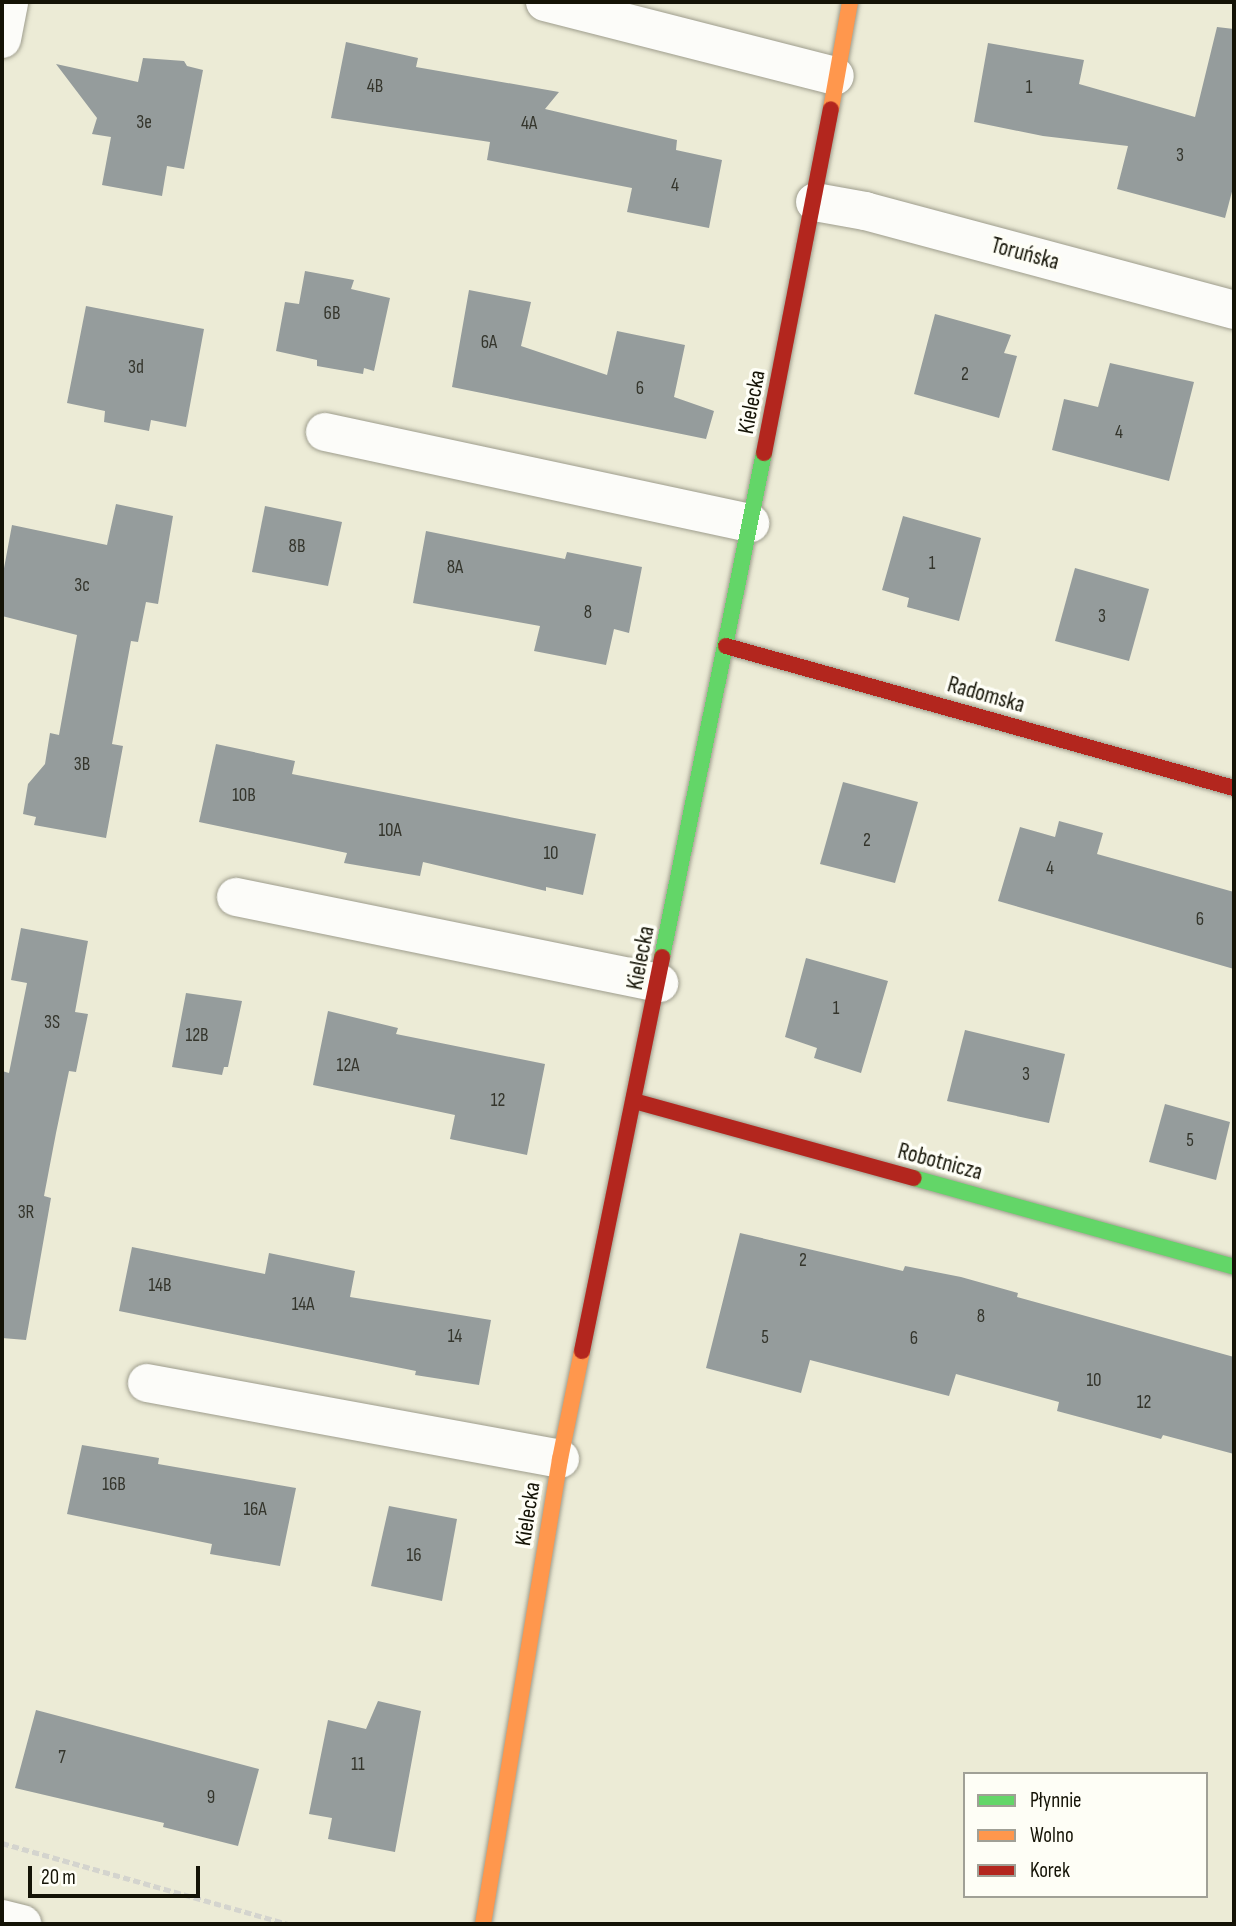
<!DOCTYPE html>
<meta charset="utf-8">
<style>
body{margin:0}
#map{position:relative;width:1236px;height:1926px;overflow:hidden;background:#ecebd6;font-family:"Sofia Sans Condensed",sans-serif}
div>[style]{position:absolute}
.building>*{inset:0;background:#959c9c}
.path>*{height:4.5px;margin-top:-2.25px;transform-origin:0;background:repeating-linear-gradient(90deg,#d4d4ce 0 7px,transparent 0 10.5px)}
.roads{filter:drop-shadow(0 0 2px #9e9d8d) drop-shadow(0 0 2px #9e9d8d)}
.street>*{height:38px;margin:-19px;padding:0 19px;transform-origin:19px;border-radius:19px;background:#fcfcf9}
.fast>*{height:16px;margin:-8px;padding:0 8px;transform-origin:8px;border-radius:8px;background:#63d668}
.slow>*{height:16px;margin:-8px;padding:0 8px;transform-origin:8px;border-radius:8px;background:#ff974d}
.jam>*{height:16px;margin:-8px;padding:0 8px;transform-origin:8px;border-radius:8px;background:#b3261e}
span{translate:-50% -50%;white-space:nowrap;text-align:center;line-height:1.15;-webkit-text-stroke:7px #fefef6;paint-order:stroke}
.number-label{font-size:19px;color:#34352c}
.number-label span{-webkit-text-stroke-width:0}
.street-label{font-size:23px;color:#141306}
.frame{position:absolute;inset:0;border:4px solid #141306;pointer-events:none}
.legend{position:absolute;left:963px;top:1772px;width:245px;height:126px;box-sizing:border-box;background:#fefef6;border:2px solid #a0a096;margin:0;padding:9px 12px;list-style:none;font-size:21px;color:#141306}
.legend li{display:flex;align-items:center;gap:14px;height:35px}
.legend b{width:35px;border:2px solid #a0a096}
.scale{position:absolute;left:28px;top:1866px;width:172px;height:32px;box-sizing:border-box;border:4px solid #141306;border-top:0;padding-left:9px;font-size:21px;line-height:24px;white-space:nowrap;color:#141306;-webkit-text-stroke:5px #fefef6;paint-order:stroke}
</style>
<div id="map">
<div class="building">
<i style="clip-path:polygon(1217px 27px,1234px 29px,1234px 184px,1225px 218px,1117px 189px,1128px 146px,1043px 136px,974px 122px,988px 43px,1084px 60px,1079px 84px,1195px 117px)"></i>
<i style="clip-path:polygon(346px 42px,418px 58px,416px 67px,559px 92px,545px 109px,677px 140px,676px 150px,722px 160px,709px 228px,627px 212px,632px 188px,487px 160px,490px 142px,331px 118px)"></i>
<i style="clip-path:polygon(143px 58px,184px 61px,187px 66px,203px 70px,184px 169px,167px 166px,162px 196px,102px 185px,111px 137px,92px 134px,97px 118px,56px 64px,138px 82px)"></i>
<i style="clip-path:polygon(305px 271px,354px 280px,351px 289px,390px 298px,374px 371px,364px 368px,363px 374px,317px 366px,317px 360px,276px 351px,285px 302px,299px 304px)"></i>
<i style="clip-path:polygon(469px 290px,531px 302px,521px 346px,607px 375px,617px 331px,685px 345px,674px 397px,714px 411px,706px 439px,452px 387px)"></i>
<i style="clip-path:polygon(86px 306px,204px 329px,186px 427px,151px 420px,149px 431px,104px 422px,105px 411px,67px 403px)"></i>
<i style="clip-path:polygon(935px 314px,1011px 335px,1004px 353px,1017px 356px,999px 418px,914px 394px)"></i>
<i style="clip-path:polygon(1110px 363px,1194px 382px,1169px 481px,1052px 450px,1064px 399px,1098px 407px)"></i>
<i style="clip-path:polygon(116px 504px,173px 516px,158px 604px,146px 602px,138px 642px,131px 641px,112px 744px,123px 746px,106px 838px,34px 825px,36px 817px,23px 814px,28px 784px,45px 764px,50px 733px,59px 735px,77px 635px,2px 616px,2px 579px,12px 525px,107px 545px)"></i>
<i style="clip-path:polygon(265px 506px,342px 522px,328px 586px,252px 572px)"></i>
<i style="clip-path:polygon(903px 516px,981px 538px,959px 621px,907px 607px,909px 598px,882px 590px)"></i>
<i style="clip-path:polygon(426px 531px,565px 559px,567px 552px,642px 567px,629px 633px,614px 629px,606px 665px,534px 651px,540px 626px,413px 603px)"></i>
<i style="clip-path:polygon(1075px 568px,1149px 589px,1129px 661px,1055px 641px)"></i>
<i style="clip-path:polygon(216px 744px,295px 761px,292px 774px,596px 834px,583px 895px,546px 887px,546px 891px,423px 862px,420px 876px,344px 863px,347px 853px,199px 822px)"></i>
<i style="clip-path:polygon(843px 782px,918px 802px,895px 883px,820px 864px)"></i>
<i style="clip-path:polygon(1059px 821px,1103px 833px,1097px 854px,1234px 892px,1234px 969px,998px 901px,1020px 827px,1055px 837px)"></i>
<i style="clip-path:polygon(21px 928px,88px 941px,75px 1012px,88px 1014px,76px 1072px,69px 1071px,56px 1133px,44px 1196px,51px 1198px,26px 1340px,2px 1338px,2px 1071px,9px 1073px,27px 983px,11px 980px)"></i>
<i style="clip-path:polygon(806px 958px,888px 981px,861px 1073px,814px 1058px,817px 1048px,785px 1037px)"></i>
<i style="clip-path:polygon(186px 993px,242px 1001px,228px 1067px,224px 1067px,222px 1075px,172px 1067px)"></i>
<i style="clip-path:polygon(328px 1011px,398px 1028px,396px 1034px,545px 1064px,527px 1155px,450px 1139px,455px 1115px,313px 1085px)"></i>
<i style="clip-path:polygon(965px 1030px,1065px 1054px,1049px 1123px,947px 1101px)"></i>
<i style="clip-path:polygon(1165px 1104px,1230px 1122px,1216px 1180px,1149px 1162px)"></i>
<i style="clip-path:polygon(740px 1233px,903px 1271px,905px 1266px,961px 1277px,1018px 1293px,1017px 1297px,1234px 1357px,1234px 1454px,1163px 1435px,1161px 1439px,1057px 1411px,1059px 1402px,956px 1374px,949px 1396px,810px 1360px,801px 1393px,706px 1368px)"></i>
<i style="clip-path:polygon(132px 1247px,265px 1274px,269px 1253px,355px 1271px,350px 1297px,491px 1320px,479px 1385px,415px 1375px,416px 1371px,119px 1311px)"></i>
<i style="clip-path:polygon(82px 1445px,159px 1458px,158px 1464px,296px 1488px,280px 1566px,210px 1554px,212px 1544px,67px 1514px)"></i>
<i style="clip-path:polygon(389px 1506px,457px 1519px,442px 1601px,371px 1586px)"></i>
<i style="clip-path:polygon(378px 1701px,421px 1711px,395px 1852px,328px 1839px,332px 1818px,309px 1814px,328px 1720px,366px 1729px)"></i>
<i style="clip-path:polygon(36px 1710px,259px 1769px,238px 1846px,163px 1827px,164px 1823px,15px 1788px)"></i>
</div>
<div class="path">
<i style="left:2px;top:1843px;width:297px;rotate:15.8deg"></i>
</div>
<div class="roads">
<div class="street">
<i style="left:545px;top:2px;width:299px;rotate:14.3deg"></i>
<i style="left:2px;top:39px;width:38px;rotate:-79deg"></i>
<i style="left:815px;top:202px;width:51px;rotate:10.2deg"></i>
<i style="left:865px;top:211px;width:382px;rotate:15deg"></i>
<i style="left:325px;top:432px;width:435px;rotate:12.1deg"></i>
<i style="left:236px;top:897px;width:432px;rotate:11.5deg"></i>
<i style="left:147px;top:1383px;width:420px;rotate:10.4deg"></i>
<i style="left:2px;top:1919px;width:21px;rotate:14deg"></i>
</div>
<div class="fast">
<i style="left:662px;top:957px;width:514px;rotate:-78.56deg"></i>
<i style="left:914px;top:1178px;width:332px;rotate:15.5deg"></i>
</div>
<div class="slow">
<i style="left:831px;top:109px;width:109px;rotate:-79.9deg"></i>
<i style="left:483px;top:1924px;width:471px;rotate:-80.6deg"></i>
<i style="left:560px;top:1459px;width:110px;rotate:-78.5deg"></i>
</div>
<div class="jam">
<i style="left:764px;top:453px;width:350px;rotate:-79deg"></i>
<i style="left:726px;top:646px;width:527px;rotate:15.62deg"></i>
<i style="left:634px;top:1101px;width:290px;rotate:15.4deg"></i>
<i style="left:582px;top:1351px;width:402px;rotate:-78.5deg"></i>
</div>
</div>
<div class="number-label">
<span style="left:375px;top:87px">4B</span>
<span style="left:1029px;top:88px">1</span>
<span style="left:144px;top:123px">3e</span>
<span style="left:529px;top:124px">4A</span>
<span style="left:1180px;top:156px">3</span>
<span style="left:675px;top:186px">4</span>
<span style="left:332px;top:314px">6B</span>
<span style="left:489px;top:343px">6A</span>
<span style="left:136px;top:368px">3d</span>
<span style="left:965px;top:375px">2</span>
<span style="left:640px;top:389px">6</span>
<span style="left:1119px;top:433px">4</span>
<span style="left:297px;top:547px">8B</span>
<span style="left:932px;top:564px">1</span>
<span style="left:455px;top:568px">8A</span>
<span style="left:82px;top:586px">3c</span>
<span style="left:588px;top:613px">8</span>
<span style="left:1102px;top:617px">3</span>
<span style="left:82px;top:765px">3B</span>
<span style="left:244px;top:796px">10B</span>
<span style="left:390px;top:831px">10A</span>
<span style="left:867px;top:841px">2</span>
<span style="left:551px;top:854px">10</span>
<span style="left:1050px;top:869px">4</span>
<span style="left:1200px;top:920px">6</span>
<span style="left:836px;top:1009px">1</span>
<span style="left:52px;top:1023px">3S</span>
<span style="left:197px;top:1036px">12B</span>
<span style="left:348px;top:1066px">12A</span>
<span style="left:1026px;top:1075px">3</span>
<span style="left:498px;top:1101px">12</span>
<span style="left:1190px;top:1141px">5</span>
<span style="left:26px;top:1213px">3R</span>
<span style="left:803px;top:1261px">2</span>
<span style="left:160px;top:1286px">14B</span>
<span style="left:303px;top:1305px">14A</span>
<span style="left:981px;top:1317px">8</span>
<span style="left:455px;top:1337px">14</span>
<span style="left:765px;top:1338px">5</span>
<span style="left:914px;top:1339px">6</span>
<span style="left:1094px;top:1381px">10</span>
<span style="left:1144px;top:1403px">12</span>
<span style="left:114px;top:1485px">16B</span>
<span style="left:255px;top:1510px">16A</span>
<span style="left:414px;top:1556px">16</span>
<span style="left:62px;top:1758px">7</span>
<span style="left:358px;top:1765px">11</span>
<span style="left:211px;top:1798px">9</span>
</div>
<div class="street-label">
<span style="left:1025px;top:254px;rotate:15deg">Toruńska</span>
<span style="left:752px;top:402px;rotate:-79deg">Kielecka</span>
<span style="left:986px;top:695px;rotate:16deg">Radomska</span>
<span style="left:641px;top:958px;rotate:-79deg">Kielecka</span>
<span style="left:940px;top:1162px;rotate:15deg">Robotnicza</span>
<span style="left:528px;top:1514px;rotate:-81deg">Kielecka</span>
</div>
<div class="frame"></div>
<ul class="legend">
<li><b style="height:9px;background:#63d668"></b>Płynnie</li>
<li><b style="height:9px;background:#ff974d"></b>Wolno</li>
<li><b style="height:9px;background:#b3261e"></b>Korek</li>
</ul>
<div class="scale">20 m</div>
</div>
